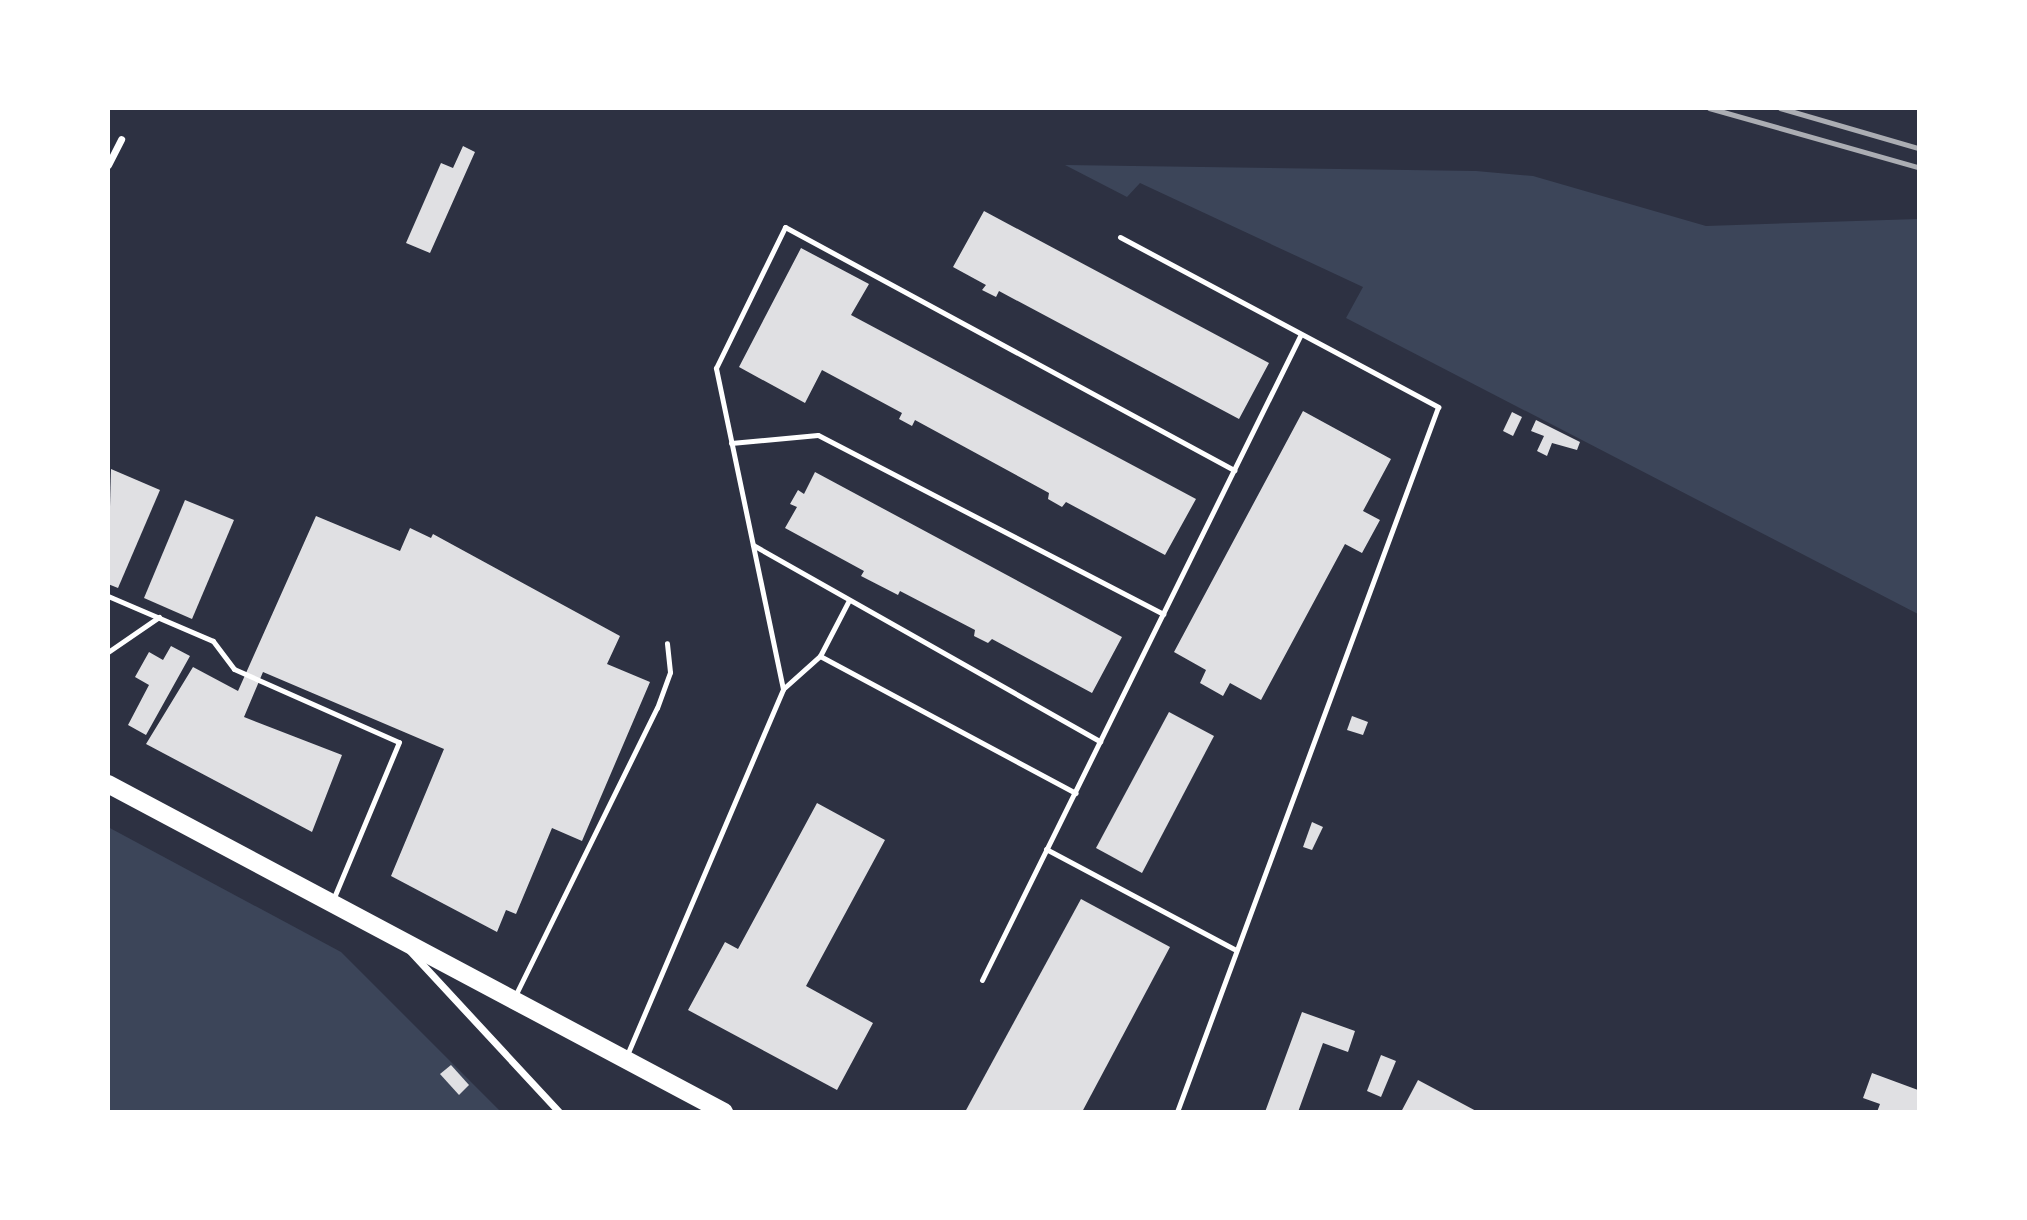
<!DOCTYPE html>
<style>
body{margin:0}
#map{position:relative;width:2027px;height:1220px;overflow:hidden;background:#2d3142;font-family:Cabin,sans-serif}
div>[style]{position:absolute}
.green>*{inset:0;background:#3c4559}
.building>*{inset:0;background:#e0e0e3}
.service>*{height:5px;margin:-2.5px;padding:0 2.5px;transform-origin:2.5px;border-radius:2.5px;background:#fff}
.minor>*{height:7px;margin:-3.5px;padding:0 3.5px;transform-origin:3.5px;border-radius:3.5px;background:#fff}
.primary>*{height:18px;margin:-9px;padding:0 9px;transform-origin:9px;border-radius:9px;background:#fff}
.rail>*{height:5px;margin:-2.5px;padding:0 2.5px;transform-origin:2.5px;border-radius:2.5px;background:#abadb3}
span{translate:-50% -50%;white-space:nowrap;text-align:center;line-height:1.15;-webkit-text-stroke:6px #fff;paint-order:stroke}
.frame{position:absolute;inset:0;border:110px solid #fff;pointer-events:none}
</style>
<div id="map">
<div class="green">
<i style="clip-path:polygon(1065px 165px,1476px 171px,1533px 176px,1706px 226px,1918px 219px,1918px 614px,1346px 318px,1363px 287px,1140px 183px,1127px 197px)"></i>
<i style="clip-path:polygon(108px 827px,341px 952px,500px 1111px,109px 1111px)"></i>
</div>
<div class="building">
<i style="clip-path:polygon(463px 146px,475px 152px,430px 253px,406px 243px,441px 163px,453px 168px)"></i>
<i style="clip-path:polygon(984px 211px,1269px 363px,1239px 419px,999px 291px,996px 297px,982px 290px,986px 285px,953px 267px)"></i>
<i style="clip-path:polygon(801px 248px,869px 284px,851px 315px,1196px 499px,1165px 555px,1066px 502px,1062px 507px,1048px 499px,1049px 493px,915px 420px,912px 426px,899px 419px,902px 413px,822px 370px,805px 403px,739px 367px)"></i>
<i style="clip-path:polygon(1303px 411px,1391px 459px,1363px 511px,1380px 520px,1362px 553px,1345px 544px,1261px 700px,1230px 683px,1223px 696px,1200px 683px,1206px 670px,1174px 652px)"></i>
<i style="clip-path:polygon(1512px 412px,1522px 417px,1513px 436px,1503px 431px)"></i>
<i style="clip-path:polygon(1536px 420px,1580px 442px,1577px 450px,1552px 443px,1547px 456px,1537px 451px,1544px 436px,1531px 431px)"></i>
<i style="clip-path:polygon(111px 469px,160px 490px,118px 588px,108px 584px)"></i>
<i style="clip-path:polygon(815px 472px,1122px 637px,1092px 693px,992px 639px,988px 643px,974px 636px,975px 630px,900px 591px,898px 595px,861px 576px,864px 571px,785px 528px,797px 507px,790px 504px,798px 490px,804px 494px)"></i>
<i style="clip-path:polygon(185px 500px,234px 520px,192px 619px,144px 598px)"></i>
<i style="clip-path:polygon(316px 516px,400px 551px,410px 528px,431px 538px,433px 534px,620px 636px,607px 664px,650px 682px,582px 841px,552px 828px,516px 914px,506px 910px,497px 932px,391px 876px,444px 749px,263px 672px,244px 717px,342px 755px,312px 832px,146px 744px,193px 667px,238px 691px)"></i>
<i style="clip-path:polygon(171px 646px,190px 656px,146px 735px,128px 725px,149px 685px,135px 677px,149px 652px,163px 660px)"></i>
<i style="clip-path:polygon(1169px 712px,1214px 736px,1142px 873px,1096px 848px)"></i>
<i style="clip-path:polygon(1352px 716px,1368px 722px,1363px 735px,1347px 730px)"></i>
<i style="clip-path:polygon(817px 803px,885px 840px,806px 986px,873px 1023px,837px 1090px,688px 1010px,725px 942px,738px 949px)"></i>
<i style="clip-path:polygon(1312px 822px,1323px 827px,1312px 850px,1303px 847px)"></i>
<i style="clip-path:polygon(1081px 899px,1170px 947px,1082px 1112px,965px 1112px)"></i>
<i style="clip-path:polygon(1302px 1012px,1355px 1031px,1348px 1052px,1323px 1043px,1298px 1112px,1265px 1112px)"></i>
<i style="clip-path:polygon(1381px 1055px,1396px 1061px,1381px 1097px,1367px 1091px)"></i>
<i style="clip-path:polygon(451px 1065px,469px 1085px,459px 1095px,440px 1074px)"></i>
<i style="clip-path:polygon(1872px 1073px,1918px 1090px,1918px 1112px,1877px 1112px,1880px 1104px,1863px 1098px)"></i>
<i style="clip-path:polygon(1418px 1080px,1478px 1112px,1401px 1112px)"></i>
</div>
<div class="service">
<i style="left:1120px;top:237px;width:361px;rotate:28.1deg"></i>
<i style="left:1438px;top:407px;width:752px;rotate:110.32deg"></i>
<i style="left:731px;top:443px;width:87px;rotate:-5.3deg"></i>
<i style="left:818px;top:435px;width:389px;rotate:27.4deg"></i>
<i style="left:753px;top:545px;width:399px;rotate:29.5deg"></i>
<i style="left:108px;top:596px;width:114px;rotate:23.2deg"></i>
<i style="left:213px;top:641px;width:35px;rotate:53deg"></i>
<i style="left:234px;top:669px;width:180px;rotate:23.9deg"></i>
<i style="left:399px;top:742px;width:171px;rotate:112.7deg"></i>
<i style="left:108px;top:652px;width:62px;rotate:-34.5deg"></i>
<i style="left:820px;top:656px;width:63px;rotate:-62.6deg"></i>
<i style="left:783px;top:689px;width:50px;rotate:-41.7deg"></i>
<i style="left:820px;top:656px;width:290px;rotate:28.2deg"></i>
<i style="left:1046px;top:849px;width:213px;rotate:28deg"></i>
<i style="left:982px;top:980px;width:720px;rotate:-63.72deg"></i>
<i style="left:515px;top:996px;width:321px;rotate:-63.8deg"></i>
<i style="left:657px;top:708px;width:38px;rotate:-70deg"></i>
<i style="left:670px;top:672px;width:29px;rotate:-96deg"></i>
<i style="left:627px;top:1055px;width:398px;rotate:-66.9deg"></i>
<i style="left:783px;top:689px;width:328px;rotate:-101.8deg"></i>
<i style="left:716px;top:368px;width:157px;rotate:-63.9deg"></i>
<i style="left:785px;top:227px;width:511px;rotate:28.42deg"></i>
</div>
<div class="minor">
<i style="left:108px;top:165px;width:29px;rotate:-63deg"></i>
<i style="left:410px;top:951px;width:219px;rotate:47.2deg"></i>
</div>
<div class="primary">
<i style="left:108px;top:784px;width:698px;rotate:28.03deg"></i>
</div>
<div class="rail">
<i style="left:1709px;top:108px;width:217px;rotate:15.8deg"></i>
<i style="left:1780px;top:108px;width:144px;rotate:16.2deg"></i>
</div>
<div class="frame"></div>
</div>
